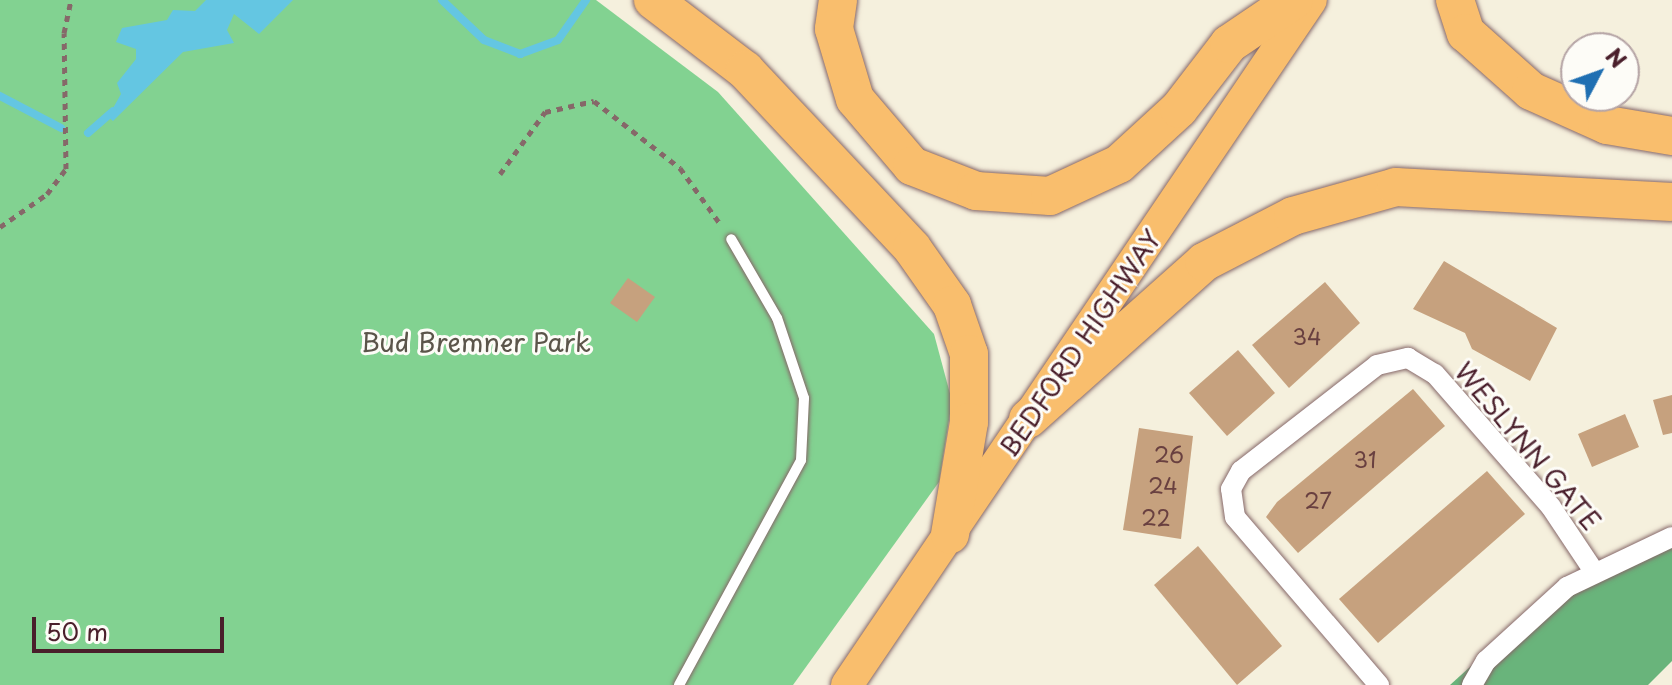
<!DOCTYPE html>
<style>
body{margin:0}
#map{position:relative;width:1672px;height:685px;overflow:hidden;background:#f5f0dd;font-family:"Playpen Sans",sans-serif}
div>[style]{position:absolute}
.green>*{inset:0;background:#82d291}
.forest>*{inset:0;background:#69b47b}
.water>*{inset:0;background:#64c6e2}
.stream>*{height:8px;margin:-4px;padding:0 4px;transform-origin:4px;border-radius:4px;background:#64c6e2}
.building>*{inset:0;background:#c6a17e}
.path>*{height:5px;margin-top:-2.5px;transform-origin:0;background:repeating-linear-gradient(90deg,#866869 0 6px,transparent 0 12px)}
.roads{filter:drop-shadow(0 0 2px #866869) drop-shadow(0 0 2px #866869)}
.service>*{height:10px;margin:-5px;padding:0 5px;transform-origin:5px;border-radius:5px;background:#fff}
.minor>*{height:20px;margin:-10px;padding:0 10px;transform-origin:10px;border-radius:10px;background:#fff}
.primary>*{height:32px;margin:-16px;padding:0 16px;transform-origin:16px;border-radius:16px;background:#f9be6d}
.motorway>*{height:38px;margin:-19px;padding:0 19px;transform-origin:19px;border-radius:19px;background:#f9be6d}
span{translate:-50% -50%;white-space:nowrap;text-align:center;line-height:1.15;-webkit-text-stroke:6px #fdfcf7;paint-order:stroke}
.number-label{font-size:22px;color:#694040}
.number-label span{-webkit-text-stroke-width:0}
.park-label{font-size:26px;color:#5b554a}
.street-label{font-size:26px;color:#4a1f2b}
.north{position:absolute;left:1560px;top:32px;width:80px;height:80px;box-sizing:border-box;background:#fdfcf7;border:2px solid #b5a4a5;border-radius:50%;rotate:49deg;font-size:22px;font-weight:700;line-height:32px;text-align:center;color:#4a1f2b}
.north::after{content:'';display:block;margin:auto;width:28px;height:36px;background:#1f6fb2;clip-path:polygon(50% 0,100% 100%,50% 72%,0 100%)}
.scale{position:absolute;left:32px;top:617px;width:192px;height:36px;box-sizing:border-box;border:4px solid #4a1f2b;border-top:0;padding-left:10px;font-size:24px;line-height:28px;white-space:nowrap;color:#4a1f2b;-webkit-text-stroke:6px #fdfcf7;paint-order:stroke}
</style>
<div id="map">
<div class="green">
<i style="clip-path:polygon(0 0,596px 0,718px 92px,934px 334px,952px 401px,939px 482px,793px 685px,0 685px)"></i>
</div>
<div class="forest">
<i style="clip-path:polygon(1672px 529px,1672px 661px,1648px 685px,1450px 685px,1564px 582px)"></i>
</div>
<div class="water">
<i style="clip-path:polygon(206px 0,293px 0,259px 34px,234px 14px,227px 30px,234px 43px,183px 52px,113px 121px,108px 117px,121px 94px,117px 83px,136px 59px,136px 49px,116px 42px,122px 28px,167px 20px,173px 10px,195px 11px)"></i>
</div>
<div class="stream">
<i style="left:442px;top:0;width:58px;rotate:43.6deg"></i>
<i style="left:484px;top:40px;width:39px;rotate:21deg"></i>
<i style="left:520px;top:54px;width:40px;rotate:-20.2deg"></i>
<i style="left:558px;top:40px;width:49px;rotate:-55deg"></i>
<i style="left:0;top:96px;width:69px;rotate:27.7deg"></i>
<i style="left:88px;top:133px;width:33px;rotate:-41deg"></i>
</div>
<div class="building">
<i style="clip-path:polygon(1444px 261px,1557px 328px,1530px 381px,1472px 349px,1465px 333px,1413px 309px)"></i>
<i style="clip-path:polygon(628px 278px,655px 297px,637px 322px,610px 303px)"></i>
<i style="clip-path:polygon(1325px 282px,1360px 323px,1289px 388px,1252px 345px)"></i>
<i style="clip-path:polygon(1238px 350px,1275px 393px,1227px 436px,1189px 393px)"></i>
<i style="clip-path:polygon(1413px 389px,1445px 426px,1298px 553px,1266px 517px,1277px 502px)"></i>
<i style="clip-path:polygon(1672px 395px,1672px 433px,1663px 435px,1653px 400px)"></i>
<i style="clip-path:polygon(1625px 414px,1639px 447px,1592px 467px,1578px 434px)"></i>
<i style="clip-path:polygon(1139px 428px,1193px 436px,1181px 539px,1123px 530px)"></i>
<i style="clip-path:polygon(1487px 471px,1525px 514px,1378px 643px,1339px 599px)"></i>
<i style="clip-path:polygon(1198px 546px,1282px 646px,1237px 685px,1154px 585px)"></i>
</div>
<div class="path">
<i style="left:500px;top:174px;width:77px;rotate:-54deg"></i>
<i style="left:545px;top:112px;width:50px;rotate:-12.7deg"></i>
<i style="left:594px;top:101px;width:109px;rotate:37.9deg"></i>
<i style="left:680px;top:168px;width:70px;rotate:54.3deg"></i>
<i style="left:0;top:227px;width:57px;rotate:-35.1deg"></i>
<i style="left:47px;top:194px;width:31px;rotate:-53deg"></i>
<i style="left:66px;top:169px;width:136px;rotate:-90.8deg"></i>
<i style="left:64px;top:33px;width:34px;rotate:-78deg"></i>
</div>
<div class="roads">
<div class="service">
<i style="left:679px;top:685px;width:256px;rotate:-61.5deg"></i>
<i style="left:801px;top:460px;width:62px;rotate:-87.2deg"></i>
<i style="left:804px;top:398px;width:84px;rotate:-108.6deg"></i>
<i style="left:777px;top:318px;width:91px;rotate:-120.2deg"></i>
</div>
<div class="minor">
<i style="left:1379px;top:685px;width:221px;rotate:-130.6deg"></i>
<i style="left:1235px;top:517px;width:28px;rotate:-98deg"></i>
<i style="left:1231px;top:489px;width:21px;rotate:-61deg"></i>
<i style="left:1241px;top:471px;width:172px;rotate:-37.9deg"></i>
<i style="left:1377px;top:365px;width:32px;rotate:-13deg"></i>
<i style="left:1408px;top:358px;width:31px;rotate:31deg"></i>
<i style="left:1435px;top:374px;width:176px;rotate:48.9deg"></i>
<i style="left:1551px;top:507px;width:79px;rotate:56.3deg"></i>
<i style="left:1472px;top:685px;width:28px;rotate:-60deg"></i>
<i style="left:1486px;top:661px;width:110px;rotate:-42.4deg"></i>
<i style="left:1567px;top:587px;width:116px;rotate:-25.5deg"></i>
</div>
<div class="primary">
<i style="left:847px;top:685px;width:827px;rotate:-55.89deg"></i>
</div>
<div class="motorway">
<i style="left:653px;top:0;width:116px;rotate:37.3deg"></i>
<i style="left:745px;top:70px;width:244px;rotate:46.8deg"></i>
<i style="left:912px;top:248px;width:70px;rotate:54.9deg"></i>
<i style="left:952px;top:305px;width:52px;rotate:70.9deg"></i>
<i style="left:969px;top:354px;width:68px;rotate:90deg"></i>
<i style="left:969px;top:422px;width:114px;rotate:99.6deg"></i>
<i style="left:838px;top:0;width:29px;rotate:98deg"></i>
<i style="left:834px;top:29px;width:73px;rotate:73.3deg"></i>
<i style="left:855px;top:99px;width:88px;rotate:49.6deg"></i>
<i style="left:912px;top:166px;width:69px;rotate:21.3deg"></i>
<i style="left:976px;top:191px;width:74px;rotate:3.9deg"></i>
<i style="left:1050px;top:196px;width:76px;rotate:-24.9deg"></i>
<i style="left:1119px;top:164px;width:81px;rotate:-42.5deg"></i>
<i style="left:1179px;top:109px;width:82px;rotate:-52.4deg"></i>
<i style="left:1229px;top:44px;width:78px;rotate:-34.1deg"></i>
<i style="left:1455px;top:0;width:35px;rotate:72deg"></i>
<i style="left:1466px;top:33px;width:87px;rotate:41.7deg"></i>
<i style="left:1531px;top:91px;width:83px;rotate:24.1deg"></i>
<i style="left:1607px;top:125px;width:66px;rotate:9.6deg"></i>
<i style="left:1028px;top:419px;width:236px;rotate:-41.7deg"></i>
<i style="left:1204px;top:262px;width:100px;rotate:-27.3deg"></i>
<i style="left:1293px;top:216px;width:107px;rotate:-15.7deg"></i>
<i style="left:1396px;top:187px;width:276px;rotate:3.1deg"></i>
</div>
</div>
<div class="number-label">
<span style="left:1307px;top:336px">34</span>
<span style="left:1169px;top:454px">26</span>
<span style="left:1365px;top:459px">31</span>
<span style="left:1163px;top:485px">24</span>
<span style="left:1318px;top:500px">27</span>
<span style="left:1156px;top:517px">22</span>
</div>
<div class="park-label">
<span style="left:476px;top:342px">Bud Bremner Park</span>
</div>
<div class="street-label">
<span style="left:1080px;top:343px;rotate:-56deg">BEDFORD HIGHWAY</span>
<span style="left:1528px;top:446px;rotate:50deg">WESLYNN GATE</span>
</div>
<div class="north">N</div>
<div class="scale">50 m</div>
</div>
